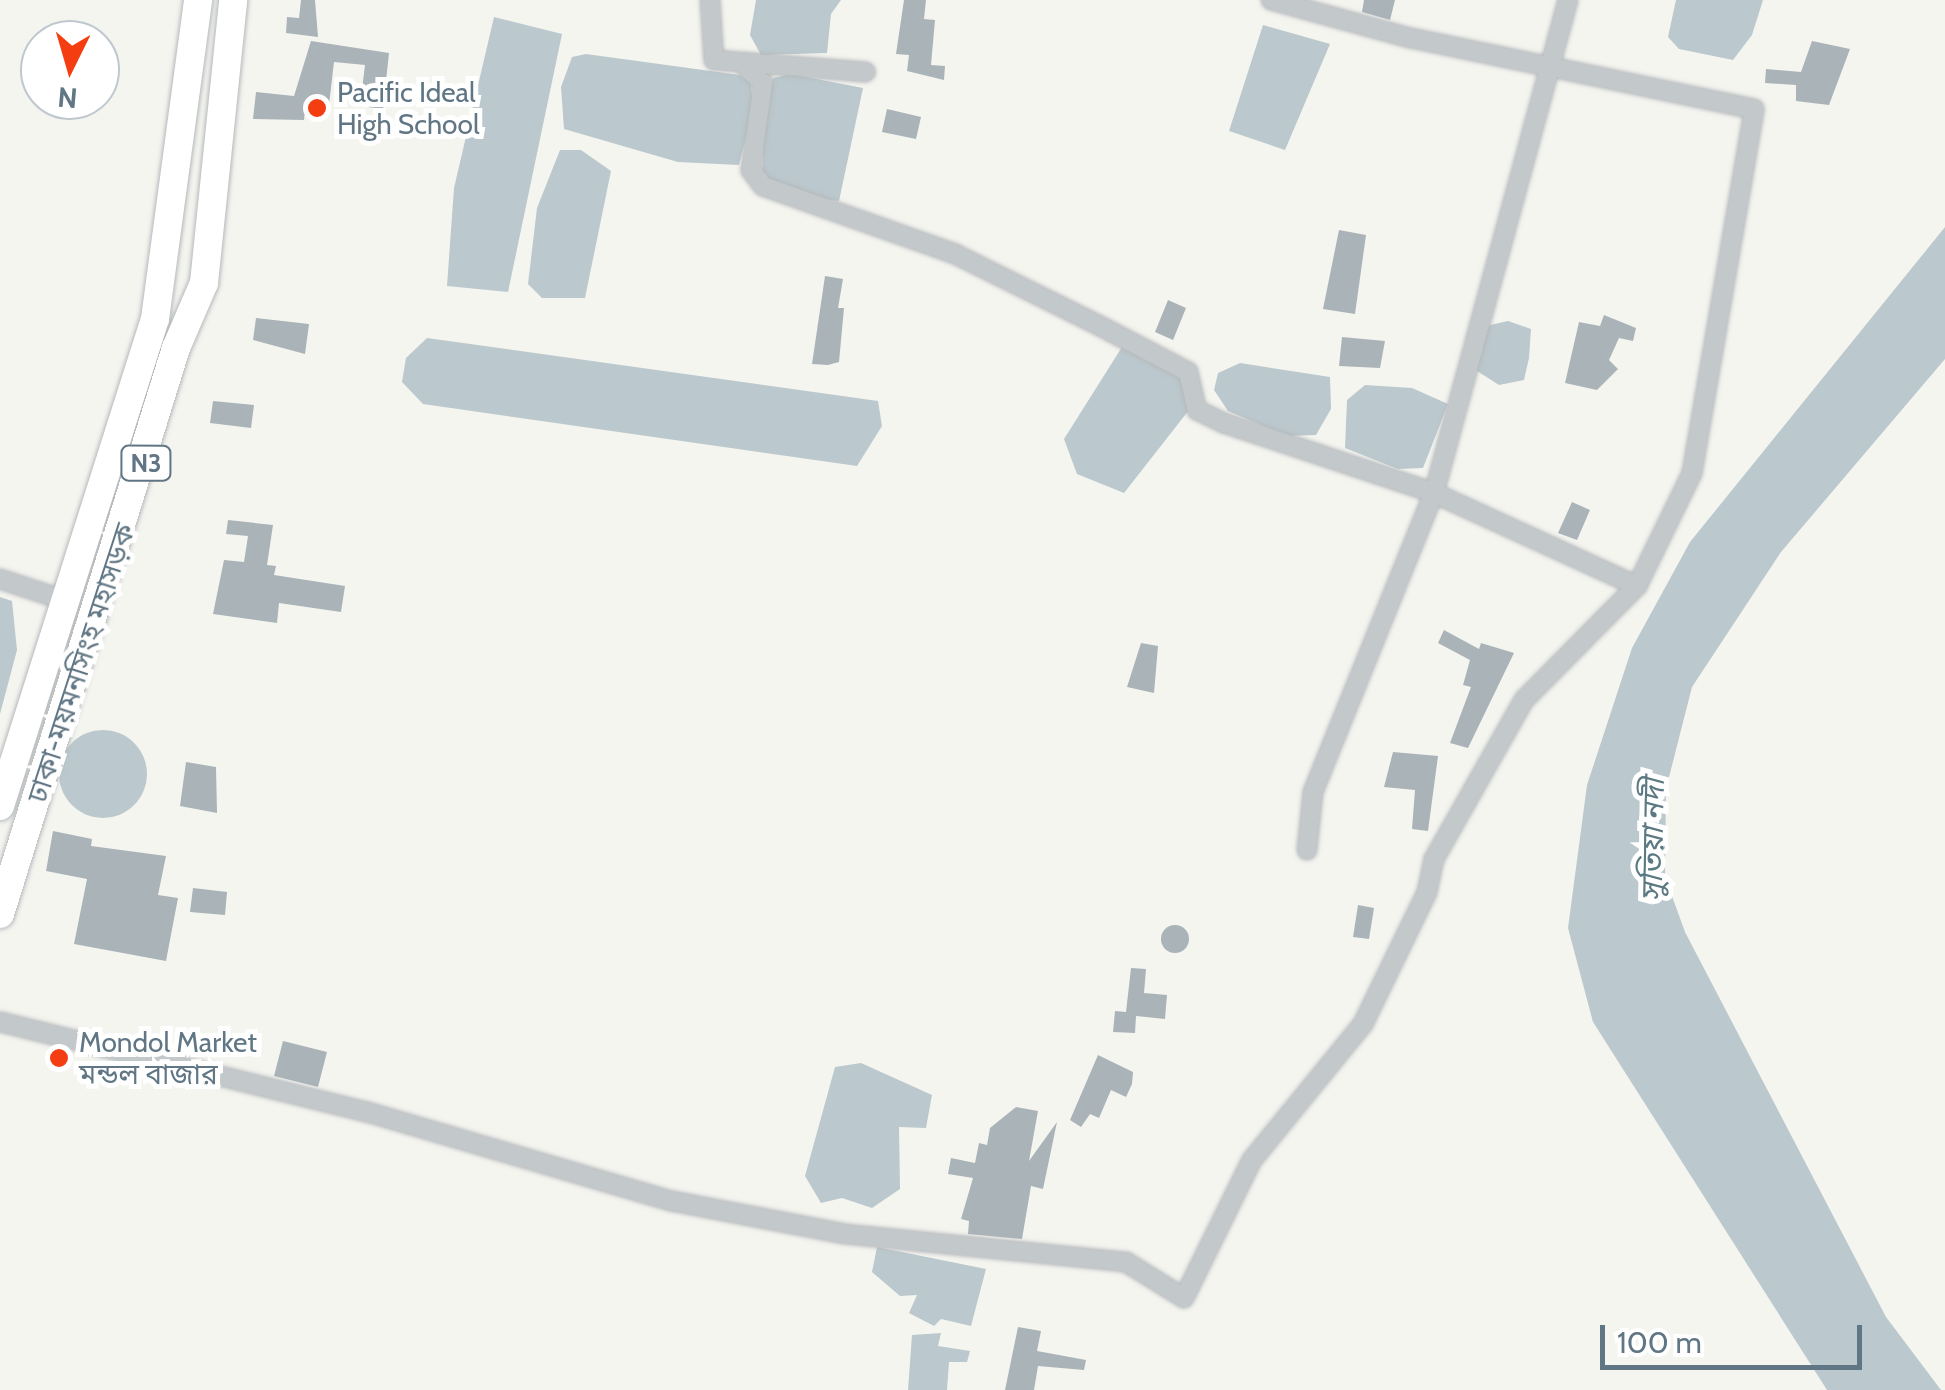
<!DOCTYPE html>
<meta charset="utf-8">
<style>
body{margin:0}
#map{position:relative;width:1945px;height:1390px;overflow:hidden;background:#f5f5f0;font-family:Cabin,"Noto Sans Bengali",sans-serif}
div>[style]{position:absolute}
.water>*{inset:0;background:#bbc8cd}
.round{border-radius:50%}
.building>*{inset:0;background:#a9b3b8}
.roads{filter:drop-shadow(0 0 2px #b5b9bc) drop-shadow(0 0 2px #b5b9bc)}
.minor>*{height:18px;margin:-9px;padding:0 9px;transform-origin:9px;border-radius:9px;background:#c3c8ca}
.trunk>*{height:28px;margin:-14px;padding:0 14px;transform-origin:14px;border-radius:14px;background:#fff}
.dots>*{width:28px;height:28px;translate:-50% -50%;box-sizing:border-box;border:5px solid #fff;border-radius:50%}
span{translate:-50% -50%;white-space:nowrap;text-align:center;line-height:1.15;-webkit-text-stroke:10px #fff;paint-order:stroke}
.shield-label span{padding:2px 8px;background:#fff;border:2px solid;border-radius:8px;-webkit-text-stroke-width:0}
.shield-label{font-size:25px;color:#607684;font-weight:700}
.poi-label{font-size:28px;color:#607684}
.left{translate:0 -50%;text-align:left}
.street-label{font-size:28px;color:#607684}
.water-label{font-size:30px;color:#5b7982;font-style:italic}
.north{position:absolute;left:20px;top:20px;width:100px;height:100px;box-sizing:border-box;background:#fff;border:2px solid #bfc8ce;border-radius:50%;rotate:185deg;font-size:28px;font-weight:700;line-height:40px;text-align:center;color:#607684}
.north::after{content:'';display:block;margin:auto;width:35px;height:45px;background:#f43d10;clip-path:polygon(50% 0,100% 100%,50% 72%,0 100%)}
.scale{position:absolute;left:1600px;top:1325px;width:262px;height:45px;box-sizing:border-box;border:5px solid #607684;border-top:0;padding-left:12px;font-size:30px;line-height:35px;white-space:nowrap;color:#607684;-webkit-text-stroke:8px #fff;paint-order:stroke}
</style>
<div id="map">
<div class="water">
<i style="clip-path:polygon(756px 0,841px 0,831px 14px,827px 53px,761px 55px,750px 35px)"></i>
<i style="clip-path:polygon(1676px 0,1763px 0,1752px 35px,1733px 60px,1679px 49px,1668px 37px)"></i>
<i style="clip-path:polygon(494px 17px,562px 34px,508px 292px,447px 286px,454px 188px)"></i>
<i style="clip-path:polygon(1263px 25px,1330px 44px,1285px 150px,1229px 131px)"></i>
<i style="clip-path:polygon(586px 54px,740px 75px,751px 83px,753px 111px,739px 165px,678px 162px,564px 129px,561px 87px,572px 57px)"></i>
<i style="clip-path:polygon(791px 74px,863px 88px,839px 201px,802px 197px,762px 177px,765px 103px,773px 78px)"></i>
<i style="clip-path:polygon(560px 150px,581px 150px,611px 171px,585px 298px,542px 298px,528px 284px,537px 208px)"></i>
<i style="clip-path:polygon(1945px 227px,1945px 359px,1781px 552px,1692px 687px,1666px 789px,1665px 877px,1685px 932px,1886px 1317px,1941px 1390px,1827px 1390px,1593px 1022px,1568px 928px,1587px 785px,1632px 648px,1690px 542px)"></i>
<i style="clip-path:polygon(1508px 321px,1531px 329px,1529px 358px,1524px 380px,1499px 385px,1474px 369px,1486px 326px)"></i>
<i style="clip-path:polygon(427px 338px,878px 401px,882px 426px,857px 466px,423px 404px,402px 382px,406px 358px)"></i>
<i style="clip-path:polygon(1122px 347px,1184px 374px,1189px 410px,1124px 493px,1077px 474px,1064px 439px)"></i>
<i style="clip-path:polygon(1240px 363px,1330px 377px,1331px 409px,1316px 435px,1287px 436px,1228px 411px,1214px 390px,1218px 373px)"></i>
<i style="clip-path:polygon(1365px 385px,1412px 388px,1448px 404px,1423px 468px,1398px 469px,1345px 448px,1347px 400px)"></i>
<i style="clip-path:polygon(0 597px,12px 601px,17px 650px,0 714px)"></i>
<i class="round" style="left:59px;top:730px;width:88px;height:88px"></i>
<i style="clip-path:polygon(861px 1063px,932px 1095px,926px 1128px,899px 1127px,900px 1189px,872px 1208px,842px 1198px,821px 1203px,805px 1176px,835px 1067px)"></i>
<i style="clip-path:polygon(877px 1247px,986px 1269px,971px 1326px,941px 1319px,934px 1326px,909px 1313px,917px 1295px,900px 1296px,872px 1272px)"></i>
<i style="clip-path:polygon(941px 1333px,938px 1346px,970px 1351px,967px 1362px,949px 1362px,947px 1390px,908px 1390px,912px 1335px)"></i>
</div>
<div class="building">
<i style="clip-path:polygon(301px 0,315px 0,318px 37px,286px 33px,287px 17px,299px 18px)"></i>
<i style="clip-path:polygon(904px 0,926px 0,924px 19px,935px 20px,931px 65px,945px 66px,944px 80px,907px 71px,909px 55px,896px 54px)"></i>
<i style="clip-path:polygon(1364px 0,1395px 0,1390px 20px,1362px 12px)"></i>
<i style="clip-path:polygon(311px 41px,389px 53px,383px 109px,360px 106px,365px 65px,334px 62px,329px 105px,306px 102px,304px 120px,253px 119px,256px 92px,294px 96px)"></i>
<i style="clip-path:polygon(1812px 41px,1850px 49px,1829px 105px,1796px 101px,1796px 85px,1765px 83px,1766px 69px,1801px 72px)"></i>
<i style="clip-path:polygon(887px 109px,921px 117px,916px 139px,882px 132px)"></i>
<i style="clip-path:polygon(1339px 230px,1366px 235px,1355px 314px,1323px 309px)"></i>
<i style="clip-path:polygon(825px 276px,843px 279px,838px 308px,844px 308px,839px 362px,828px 365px,812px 364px)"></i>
<i style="clip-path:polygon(1168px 300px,1186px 308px,1173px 340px,1155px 332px)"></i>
<i style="clip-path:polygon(1604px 315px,1636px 328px,1633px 341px,1619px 338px,1609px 360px,1618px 369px,1597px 390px,1565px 383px,1579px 322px,1600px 326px)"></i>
<i style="clip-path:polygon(256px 318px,309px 324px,305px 354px,253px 340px)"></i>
<i style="clip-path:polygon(1342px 337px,1385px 341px,1380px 368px,1339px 366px)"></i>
<i style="clip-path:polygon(213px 401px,254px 405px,251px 428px,210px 423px)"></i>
<i style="clip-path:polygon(1572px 502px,1590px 510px,1577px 540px,1558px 533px)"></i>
<i style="clip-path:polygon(228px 520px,273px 525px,267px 565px,276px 566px,274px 575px,345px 586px,341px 612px,279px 603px,277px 623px,213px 614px,224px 560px,244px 562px,248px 536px,226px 534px)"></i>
<i style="clip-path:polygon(1444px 630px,1479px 649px,1481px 643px,1514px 653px,1468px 748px,1450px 743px,1471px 687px,1463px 685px,1470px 660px,1438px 643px)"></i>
<i style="clip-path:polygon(1141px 643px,1158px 646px,1154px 693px,1127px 687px)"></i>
<i style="clip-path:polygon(1393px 752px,1438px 756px,1428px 831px,1412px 829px,1415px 790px,1384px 787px)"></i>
<i style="clip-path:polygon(186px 762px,216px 767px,217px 813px,180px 806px)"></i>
<i style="clip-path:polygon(53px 831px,92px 839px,91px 846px,166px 856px,158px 895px,178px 898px,166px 961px,74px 944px,87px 879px,46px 871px)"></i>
<i style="clip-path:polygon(193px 888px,227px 892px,225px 915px,190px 912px)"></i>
<i style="clip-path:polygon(1358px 905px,1374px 908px,1369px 939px,1353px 937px)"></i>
<i class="round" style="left:1161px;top:925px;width:28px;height:28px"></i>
<i style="clip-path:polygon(1131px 968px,1146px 969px,1144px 993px,1167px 995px,1165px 1019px,1136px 1016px,1135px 1033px,1113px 1032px,1115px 1011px,1126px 1012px)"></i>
<i style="clip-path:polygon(283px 1041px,327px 1052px,318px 1087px,274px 1076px)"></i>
<i style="clip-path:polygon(1098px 1055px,1133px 1072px,1132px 1084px,1126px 1097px,1111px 1090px,1099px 1118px,1090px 1114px,1081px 1127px,1070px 1120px)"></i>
<i style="clip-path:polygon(1016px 1107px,1038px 1111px,1029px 1161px,1057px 1122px,1043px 1189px,1031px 1186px,1022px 1239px,968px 1234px,969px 1221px,961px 1219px,973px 1178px,948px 1174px,951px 1158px,975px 1163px,979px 1143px,987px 1145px,990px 1128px)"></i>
<i style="clip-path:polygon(1018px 1327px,1041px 1331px,1037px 1351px,1086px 1360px,1084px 1370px,1038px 1366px,1034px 1390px,1005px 1390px)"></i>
</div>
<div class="roads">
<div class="minor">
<i style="left:710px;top:0;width:60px;rotate:86.2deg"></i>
<i style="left:714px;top:60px;width:152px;rotate:4.5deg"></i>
<i style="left:742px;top:63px;width:29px;rotate:44deg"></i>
<i style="left:763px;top:83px;width:88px;rotate:97.9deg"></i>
<i style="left:751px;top:170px;width:20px;rotate:53deg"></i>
<i style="left:763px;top:186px;width:204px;rotate:19.5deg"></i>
<i style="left:955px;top:254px;width:166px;rotate:26.4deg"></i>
<i style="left:1104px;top:328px;width:95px;rotate:27.6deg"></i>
<i style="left:1188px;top:372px;width:39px;rotate:77deg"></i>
<i style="left:1197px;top:410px;width:30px;rotate:26deg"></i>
<i style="left:1224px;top:423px;width:221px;rotate:18.4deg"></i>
<i style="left:1434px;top:493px;width:223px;rotate:24.6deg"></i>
<i style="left:0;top:579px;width:71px;rotate:18.2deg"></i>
<i style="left:1307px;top:850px;width:58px;rotate:-84.1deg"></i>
<i style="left:1313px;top:792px;width:323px;rotate:-68deg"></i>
<i style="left:1434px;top:493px;width:511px;rotate:-74.79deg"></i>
<i style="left:0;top:1022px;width:378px;rotate:13.8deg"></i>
<i style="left:367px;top:1112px;width:318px;rotate:16.3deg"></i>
<i style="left:672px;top:1201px;width:176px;rotate:10.8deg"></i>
<i style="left:845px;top:1234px;width:282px;rotate:5.7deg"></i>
<i style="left:1126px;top:1262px;width:68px;rotate:31.8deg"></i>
<i style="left:1184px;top:1298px;width:154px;rotate:-63.8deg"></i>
<i style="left:1252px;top:1160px;width:176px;rotate:-50.8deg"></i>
<i style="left:1363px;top:1024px;width:147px;rotate:-64.1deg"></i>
<i style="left:1427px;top:892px;width:34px;rotate:-78deg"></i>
<i style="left:1434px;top:859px;width:183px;rotate:-60.5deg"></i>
<i style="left:1524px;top:700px;width:161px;rotate:-45.3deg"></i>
<i style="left:1637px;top:586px;width:126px;rotate:-64deg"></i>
<i style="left:1692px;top:473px;width:369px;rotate:-80.3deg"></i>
<i style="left:1754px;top:109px;width:351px;rotate:-168.3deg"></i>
<i style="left:1410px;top:38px;width:144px;rotate:-164.7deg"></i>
</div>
<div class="trunk">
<i style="left:0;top:806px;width:511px;rotate:-72.35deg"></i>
<i style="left:155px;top:319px;width:322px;rotate:-82.3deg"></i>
<i style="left:0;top:914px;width:593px;rotate:-72.73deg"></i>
<i style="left:176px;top:348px;width:71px;rotate:-66.7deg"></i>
<i style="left:204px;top:283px;width:284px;rotate:-84.1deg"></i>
</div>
</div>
<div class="dots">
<i style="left:317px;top:108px;background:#f43d10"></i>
<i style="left:59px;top:1058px;background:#f43d10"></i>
</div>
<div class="shield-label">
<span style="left:146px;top:463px">N3</span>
</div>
<div class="poi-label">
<span class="left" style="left:337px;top:108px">Pacific Ideal<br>High School</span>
<span class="left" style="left:79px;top:1058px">Mondol Market<br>মন্ডল বাজার</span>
</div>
<div class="street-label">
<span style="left:81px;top:663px;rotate:-72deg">ঢাকা-ময়মনসিংহ মহাসড়ক</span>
</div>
<div class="water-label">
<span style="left:1653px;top:840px;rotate:-89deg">সুতিয়া নদী</span>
</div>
<div class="north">N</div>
<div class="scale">100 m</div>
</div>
